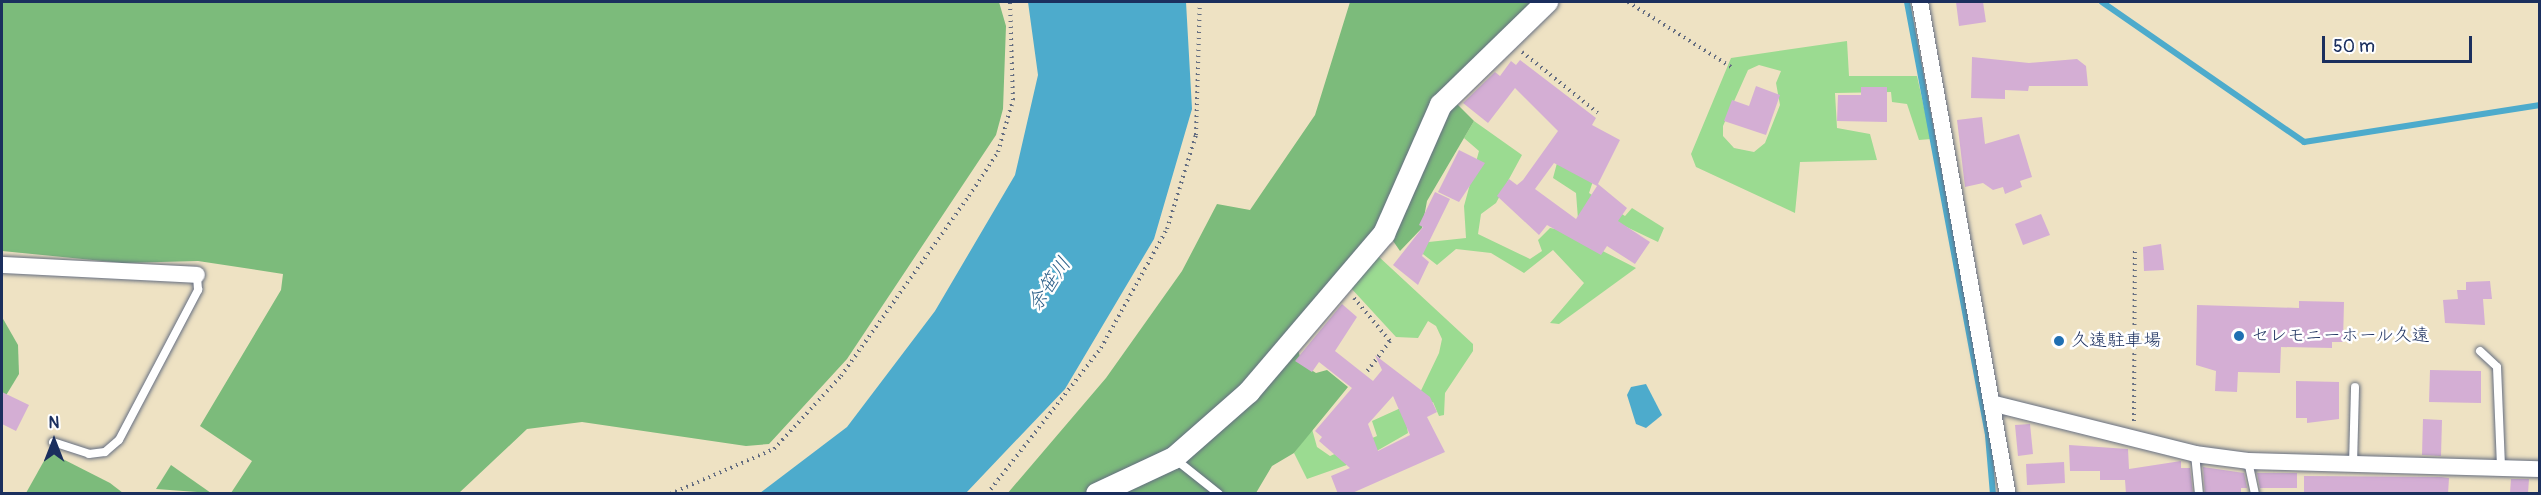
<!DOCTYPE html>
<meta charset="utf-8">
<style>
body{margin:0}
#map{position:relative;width:2541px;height:495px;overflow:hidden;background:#eee2c3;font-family:Pangolin,"Klee One",sans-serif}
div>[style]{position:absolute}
.green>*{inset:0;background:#9bdb91}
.forest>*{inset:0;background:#7cbb7b}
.water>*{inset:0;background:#4dabcc}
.stream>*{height:6px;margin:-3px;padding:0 3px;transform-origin:3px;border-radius:3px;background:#4dabcc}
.building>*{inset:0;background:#d4aed4}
.path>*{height:4px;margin-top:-2px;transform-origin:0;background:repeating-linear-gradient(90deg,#656e81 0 1.5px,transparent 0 6px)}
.roads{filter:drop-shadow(0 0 2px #656e81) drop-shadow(0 0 2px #656e81)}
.lane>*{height:8px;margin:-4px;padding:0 4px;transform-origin:4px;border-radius:4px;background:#fff}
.street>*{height:16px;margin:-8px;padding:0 8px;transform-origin:8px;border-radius:8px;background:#fff}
.secondary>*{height:22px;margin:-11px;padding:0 11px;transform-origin:11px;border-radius:11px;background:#fff}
.dots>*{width:16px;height:16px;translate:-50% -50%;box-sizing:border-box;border:3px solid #fff;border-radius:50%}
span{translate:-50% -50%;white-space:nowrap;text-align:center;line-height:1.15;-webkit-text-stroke:5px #fff;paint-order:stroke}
.poi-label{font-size:18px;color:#1b2f5e}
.left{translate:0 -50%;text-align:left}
.water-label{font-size:20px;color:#2f618a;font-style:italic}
.frame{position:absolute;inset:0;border:3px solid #1b2f5e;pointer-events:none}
.north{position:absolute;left:24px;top:411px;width:60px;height:60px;-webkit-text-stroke:4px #fff;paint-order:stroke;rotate:0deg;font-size:16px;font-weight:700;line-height:24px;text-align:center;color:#1b2f5e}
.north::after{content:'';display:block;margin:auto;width:21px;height:27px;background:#1b2f5e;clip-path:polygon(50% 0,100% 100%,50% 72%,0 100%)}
.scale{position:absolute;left:2322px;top:36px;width:150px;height:27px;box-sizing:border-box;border:3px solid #1b2f5e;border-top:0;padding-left:8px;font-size:18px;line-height:21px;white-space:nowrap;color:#1b2f5e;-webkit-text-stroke:4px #fff;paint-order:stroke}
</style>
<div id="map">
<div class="green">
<i style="clip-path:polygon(evenodd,1847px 41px,1849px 76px,1917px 76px,1931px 139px,1919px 140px,1907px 104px,1892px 102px,1891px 92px,1835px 93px,1837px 128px,1870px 134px,1877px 160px,1800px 162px,1795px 213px,1696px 167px,1691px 154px,1731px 58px,1847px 41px,1759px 65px,1781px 71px,1776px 83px,1780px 105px,1765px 143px,1754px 152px,1734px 148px,1723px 136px,1723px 126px,1748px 70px,1759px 65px)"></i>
<i style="clip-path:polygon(1474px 121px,1522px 155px,1496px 203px,1481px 214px,1478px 234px,1530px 259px,1542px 251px,1538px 240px,1550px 228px,1572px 232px,1578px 219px,1576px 193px,1553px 178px,1557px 163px,1593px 181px,1589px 193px,1625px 216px,1632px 208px,1664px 228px,1658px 242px,1616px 222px,1583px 241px,1636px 268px,1559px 324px,1550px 323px,1584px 283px,1553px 250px,1524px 273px,1491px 253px,1456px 249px,1437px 265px,1410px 244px,1466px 238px,1464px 206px,1479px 151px,1464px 138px)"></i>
<i style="clip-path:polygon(1378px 256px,1473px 344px,1473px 351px,1445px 393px,1444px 415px,1439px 416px,1433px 402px,1405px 416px,1408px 433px,1361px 460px,1307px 479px,1294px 453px,1312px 429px,1317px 447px,1330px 456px,1377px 436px,1372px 421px,1416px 401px,1439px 353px,1442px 339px,1436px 326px,1428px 321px,1418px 338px,1396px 337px,1350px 287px)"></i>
</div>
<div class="forest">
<i style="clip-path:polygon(2px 2px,999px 2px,1006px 26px,1003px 109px,996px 135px,847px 359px,769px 444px,746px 446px,582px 422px,527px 429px,459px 493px,231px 493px,252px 461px,200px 426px,281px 290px,283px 274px,198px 261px,123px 263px,2px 251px)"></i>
<i style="clip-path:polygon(1350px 2px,1532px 2px,1443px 90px,1474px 121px,1427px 201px,1422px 228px,1400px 251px,1391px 238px,1292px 329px,1302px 364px,1316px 373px,1327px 370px,1348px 387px,1294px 453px,1272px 466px,1256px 493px,1007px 494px,1106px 378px,1182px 271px,1217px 204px,1250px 210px,1315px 115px)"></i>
<i style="clip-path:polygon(2px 317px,18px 345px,19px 374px,2px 402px)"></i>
<i style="clip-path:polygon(49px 452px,110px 483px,123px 493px,26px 493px)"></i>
<i style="clip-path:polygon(171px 465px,211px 493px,156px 489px)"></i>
</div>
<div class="water">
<i style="clip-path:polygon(1028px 2px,1186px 2px,1192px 109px,1154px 239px,1065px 389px,966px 493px,760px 493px,847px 427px,935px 311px,1015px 175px,1038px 75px)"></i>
<i style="clip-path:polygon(1646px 384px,1662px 415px,1646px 428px,1636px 424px,1627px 395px,1631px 387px)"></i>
</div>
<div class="stream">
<i style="left:1907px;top:2px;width:441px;rotate:79.4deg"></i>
<i style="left:1988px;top:435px;width:59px;rotate:85.2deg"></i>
<i style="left:2102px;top:2px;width:246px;rotate:34.7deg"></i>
<i style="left:2304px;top:142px;width:239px;rotate:-8.9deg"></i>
</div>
<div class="building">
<i style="clip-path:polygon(1956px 2px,1983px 2px,1986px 22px,1959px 26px)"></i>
<i style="clip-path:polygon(1972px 57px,2029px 63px,2077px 59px,2086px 66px,2088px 86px,2029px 86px,2028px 91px,2005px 90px,2005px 99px,1971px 98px)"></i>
<i style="clip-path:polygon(evenodd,1520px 60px,1596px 118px,1592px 125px,1620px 140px,1598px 184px,1627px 208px,1618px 221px,1650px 242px,1635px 264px,1607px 246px,1601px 255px,1547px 225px,1539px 235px,1497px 196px,1509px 179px,1517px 185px,1523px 180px,1558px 131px,1515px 88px,1488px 123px,1463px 103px,1495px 72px,1500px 76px,1511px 61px,1516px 65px,1520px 60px,1554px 163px,1597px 186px,1576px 219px,1535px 189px,1554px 163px)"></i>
<i style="clip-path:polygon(1756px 86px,1780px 95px,1766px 135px,1724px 121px,1732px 100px,1749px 106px)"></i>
<i style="clip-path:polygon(1861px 87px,1887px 87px,1887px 122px,1837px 121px,1838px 95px,1861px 95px)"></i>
<i style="clip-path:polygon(1982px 117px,1985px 144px,2019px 134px,2032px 177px,2020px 181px,2022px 187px,2005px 194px,2003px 187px,1993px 190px,1983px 183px,1965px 187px,1957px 120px)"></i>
<i style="clip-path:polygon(1459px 150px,1485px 163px,1459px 202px,1438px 192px)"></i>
<i style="clip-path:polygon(1435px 192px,1450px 199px,1422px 256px,1429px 262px,1418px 285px,1393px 265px,1423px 227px,1419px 225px)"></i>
<i style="clip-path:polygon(2041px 214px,2050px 235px,2023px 245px,2015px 224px)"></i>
<i style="clip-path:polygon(2161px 244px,2164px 270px,2144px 271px,2143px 247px)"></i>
<i style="clip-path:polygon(2490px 281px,2492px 299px,2483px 299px,2485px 325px,2445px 323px,2443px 300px,2458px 299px,2457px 290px,2466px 290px,2466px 282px)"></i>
<i style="clip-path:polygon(2299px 301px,2344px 302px,2343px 342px,2332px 342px,2332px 348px,2281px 347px,2280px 373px,2238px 372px,2237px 392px,2215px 391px,2216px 371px,2196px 365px,2197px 305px,2299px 308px)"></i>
<i style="clip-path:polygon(evenodd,1342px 304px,1357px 317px,1335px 351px,1373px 381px,1382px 370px,1375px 355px,1430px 397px,1437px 412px,1427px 417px,1445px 452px,1350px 494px,1338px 494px,1331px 476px,1350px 468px,1319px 441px,1322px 437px,1315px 431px,1352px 388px,1319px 362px,1312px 372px,1295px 361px,1342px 304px,1393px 396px,1410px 435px,1378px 451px,1368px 424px,1393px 396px)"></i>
<i style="clip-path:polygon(2430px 370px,2481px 371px,2481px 403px,2429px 402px)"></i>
<i style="clip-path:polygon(2296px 381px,2339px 382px,2339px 419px,2307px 423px,2307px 418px,2296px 418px)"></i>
<i style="clip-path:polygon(2px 392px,29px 405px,16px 431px,2px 424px)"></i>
<i style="clip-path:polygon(2423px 419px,2442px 420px,2441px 456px,2422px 455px)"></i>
<i style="clip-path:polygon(2030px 424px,2033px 454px,2018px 456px,2015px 425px)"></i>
<i style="clip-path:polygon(2069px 445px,2128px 449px,2129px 469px,2181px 461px,2181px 468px,2190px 468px,2193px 494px,2126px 494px,2125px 480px,2100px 480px,2100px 471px,2070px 471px)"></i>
<i style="clip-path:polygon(2064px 462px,2065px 483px,2027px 485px,2026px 464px)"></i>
<i style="clip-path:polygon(2203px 467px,2244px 473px,2247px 488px,2241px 488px,2241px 494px,2205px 494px)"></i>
<i style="clip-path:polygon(2257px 473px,2297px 473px,2297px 488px,2260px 488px)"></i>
<i style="clip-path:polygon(2304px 476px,2441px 477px,2449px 478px,2448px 494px,2304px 494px)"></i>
<i style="clip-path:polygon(2511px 479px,2529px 479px,2528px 493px,2510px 493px)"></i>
</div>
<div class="path">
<i style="left:1628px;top:2px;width:124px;rotate:32.2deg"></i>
<i style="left:1522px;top:52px;width:97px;rotate:38.8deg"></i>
<i style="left:1354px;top:298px;width:56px;rotate:50.1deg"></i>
<i style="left:1390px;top:341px;width:41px;rotate:127.1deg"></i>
<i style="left:2134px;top:421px;width:170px;rotate:-89.7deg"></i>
<i style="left:670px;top:494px;width:113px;rotate:-23.4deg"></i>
<i style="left:774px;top:449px;width:99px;rotate:-47.5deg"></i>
<i style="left:841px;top:376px;width:221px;rotate:-54.6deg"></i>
<i style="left:969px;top:196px;width:53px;rotate:-56.6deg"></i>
<i style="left:998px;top:152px;width:54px;rotate:-73.9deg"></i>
<i style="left:1013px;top:100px;width:98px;rotate:-91.8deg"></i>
<i style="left:987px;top:494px;width:185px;rotate:-52deg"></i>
<i style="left:1101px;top:348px;width:136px;rotate:-61deg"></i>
<i style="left:1167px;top:229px;width:98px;rotate:-72.9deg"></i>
<i style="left:1196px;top:135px;width:133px;rotate:-88.3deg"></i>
</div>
<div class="roads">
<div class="lane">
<i style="left:2480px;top:351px;width:23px;rotate:43deg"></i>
<i style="left:2497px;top:367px;width:101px;rotate:87.7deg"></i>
<i style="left:53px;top:442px;width:38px;rotate:18deg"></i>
<i style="left:89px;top:454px;width:16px;rotate:-7deg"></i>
<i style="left:105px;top:452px;width:18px;rotate:-41deg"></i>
<i style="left:119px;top:440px;width:170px;rotate:-62.2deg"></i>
<i style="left:198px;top:290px;width:15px;rotate:-94deg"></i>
<i style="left:2195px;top:454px;width:40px;rotate:84.3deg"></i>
<i style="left:1175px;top:459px;width:56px;rotate:38.5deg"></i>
<i style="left:2248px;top:461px;width:34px;rotate:78deg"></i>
<i style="left:2353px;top:465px;width:78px;rotate:-88.5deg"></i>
</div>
<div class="street">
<i style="left:1920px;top:2px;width:500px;rotate:79.9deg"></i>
<i style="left:2px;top:265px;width:195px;rotate:2.9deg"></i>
<i style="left:1995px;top:404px;width:206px;rotate:14deg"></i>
<i style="left:2195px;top:454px;width:53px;rotate:7.5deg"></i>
<i style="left:2248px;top:461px;width:292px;rotate:1.6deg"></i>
</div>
<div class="secondary">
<i style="left:1097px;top:494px;width:85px;rotate:-25.1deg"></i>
<i style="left:1174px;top:458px;width:100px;rotate:-41.3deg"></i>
<i style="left:1249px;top:392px;width:208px;rotate:-49.5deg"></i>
<i style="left:1384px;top:234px;width:141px;rotate:-66.2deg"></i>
<i style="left:1441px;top:105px;width:148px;rotate:-44.2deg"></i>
</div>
</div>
<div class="dots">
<i style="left:2239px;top:336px;background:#1f6fb2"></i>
<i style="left:2059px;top:341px;background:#1f6fb2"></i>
</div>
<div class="poi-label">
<span class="left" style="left:2251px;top:336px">セレモニーホール久遠</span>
<span class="left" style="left:2071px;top:341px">久遠駐車場</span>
</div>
<div class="water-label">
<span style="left:1049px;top:284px;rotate:-56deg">余笹川</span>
</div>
<div class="frame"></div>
<div class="north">N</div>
<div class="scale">50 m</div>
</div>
